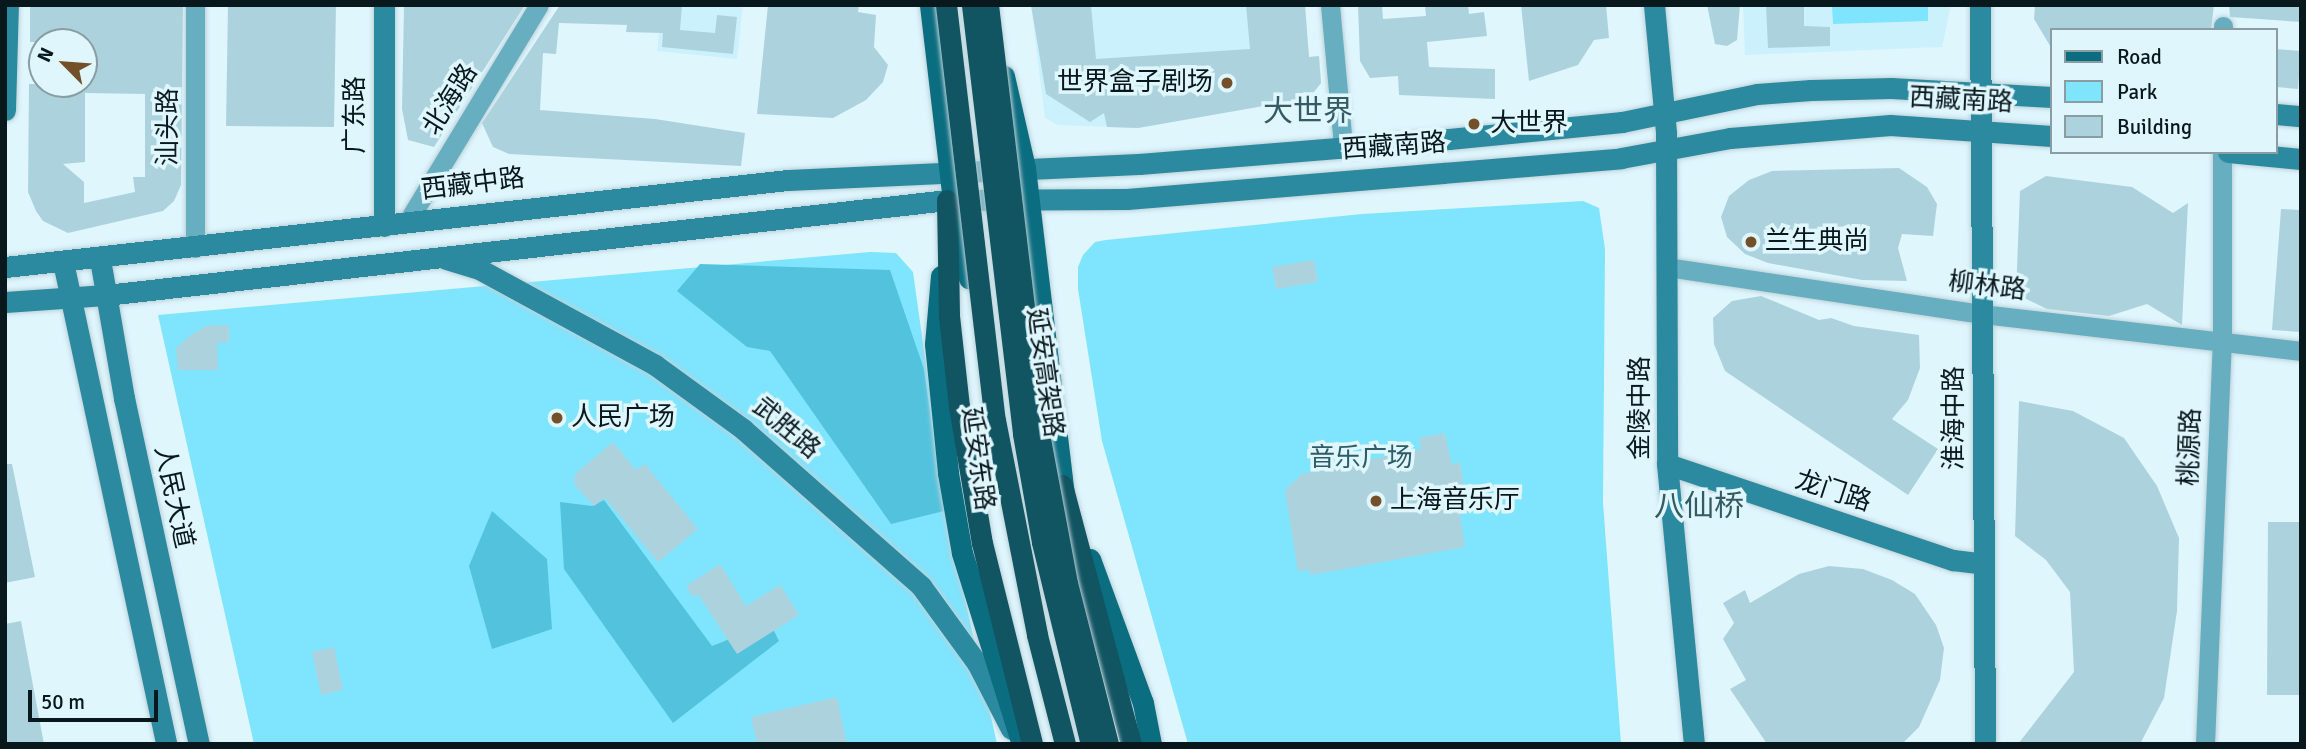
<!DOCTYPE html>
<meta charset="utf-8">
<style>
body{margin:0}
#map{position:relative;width:2306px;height:749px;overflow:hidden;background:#dff6fd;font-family:Signika,"Noto Sans SC",sans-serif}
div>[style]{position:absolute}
.built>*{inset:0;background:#cbf1fc}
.green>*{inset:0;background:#7fe4fd}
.forest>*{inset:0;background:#53c3dd}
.building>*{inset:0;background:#acd3dd}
.roads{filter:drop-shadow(0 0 2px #bdd2d9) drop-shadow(0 0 2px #bdd2d9)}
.street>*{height:19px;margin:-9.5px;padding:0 9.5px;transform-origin:9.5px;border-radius:9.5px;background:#68aec1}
.secondary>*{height:21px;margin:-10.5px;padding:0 10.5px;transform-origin:10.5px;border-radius:10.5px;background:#2b8a9f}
.primary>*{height:21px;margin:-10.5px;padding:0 10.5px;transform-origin:10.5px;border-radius:10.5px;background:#0b6d80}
.highway>*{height:21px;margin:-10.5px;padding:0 10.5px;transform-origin:10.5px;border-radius:10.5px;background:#115462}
.bridges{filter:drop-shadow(0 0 2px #bdd2d9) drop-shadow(0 0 2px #bdd2d9)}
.highway-bridge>*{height:21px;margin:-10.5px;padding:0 10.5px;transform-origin:10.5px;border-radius:10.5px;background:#115462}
.dots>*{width:19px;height:19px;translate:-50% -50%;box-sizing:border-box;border:4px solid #dff6fd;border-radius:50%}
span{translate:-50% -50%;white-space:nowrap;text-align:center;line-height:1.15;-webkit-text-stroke:7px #dff6fd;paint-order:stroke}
.poi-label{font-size:26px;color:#09181c}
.right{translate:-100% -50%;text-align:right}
.left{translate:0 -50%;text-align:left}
.street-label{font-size:26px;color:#09181c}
.park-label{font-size:26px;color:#2d5c68}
.quarter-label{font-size:30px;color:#365a63}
.frame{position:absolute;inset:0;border:7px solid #09181c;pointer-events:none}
.legend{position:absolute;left:2050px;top:28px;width:228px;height:126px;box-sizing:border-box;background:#dff6fd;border:2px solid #899da3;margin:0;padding:9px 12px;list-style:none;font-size:21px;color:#09181c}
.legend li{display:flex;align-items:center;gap:14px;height:35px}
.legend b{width:35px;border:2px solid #899da3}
.north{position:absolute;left:28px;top:28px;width:70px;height:70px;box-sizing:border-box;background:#dff6fd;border:2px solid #899da3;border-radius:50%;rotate:295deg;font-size:19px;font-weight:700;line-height:28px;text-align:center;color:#09181c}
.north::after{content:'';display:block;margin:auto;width:24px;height:32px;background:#74502a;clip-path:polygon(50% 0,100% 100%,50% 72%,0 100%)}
.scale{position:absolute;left:28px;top:690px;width:130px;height:32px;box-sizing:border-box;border:4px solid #09181c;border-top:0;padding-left:9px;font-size:21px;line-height:24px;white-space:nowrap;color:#09181c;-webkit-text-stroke:5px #dff6fd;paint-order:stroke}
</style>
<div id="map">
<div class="built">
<i style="clip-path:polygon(662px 5px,743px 5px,737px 59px,657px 51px)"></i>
<i style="clip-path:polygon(1031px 5px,1305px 5px,1309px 57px,1319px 56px,1321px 83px,1309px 98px,1138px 128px,1058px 125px,1045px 118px)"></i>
<i style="clip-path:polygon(1743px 5px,1951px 5px,1942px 47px,1745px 55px)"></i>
</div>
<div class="green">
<i style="clip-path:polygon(1832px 5px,1928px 5px,1928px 21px,1833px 24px)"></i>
<i style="clip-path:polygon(1583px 201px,1599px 208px,1605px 249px,1603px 503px,1621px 744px,1188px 744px,1102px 441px,1078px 289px,1078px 267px,1083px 255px,1095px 242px,1106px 240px,1362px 214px)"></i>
<i style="clip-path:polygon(870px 252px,896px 253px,913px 272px,948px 522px,997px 744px,254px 744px,158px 315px)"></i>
</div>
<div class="forest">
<i style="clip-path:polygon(700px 264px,890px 270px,924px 369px,944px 511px,891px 524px,770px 351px,747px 347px,677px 291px)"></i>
<i style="clip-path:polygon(604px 500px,712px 646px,770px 623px,779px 641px,673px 723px,564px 569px,560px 502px,592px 506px)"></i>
<i style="clip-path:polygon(492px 511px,547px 559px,552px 629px,492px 649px,469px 566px)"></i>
</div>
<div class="building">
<i style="clip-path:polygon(evenodd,30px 5px,183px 5px,181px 185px,174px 201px,163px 211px,68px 233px,43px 221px,36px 211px,28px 192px,29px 84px,84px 84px,84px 42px,30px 42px,30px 5px,85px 93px,145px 94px,145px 177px,133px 177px,135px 192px,84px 203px,84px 182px,63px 164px,85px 162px,85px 93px)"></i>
<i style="clip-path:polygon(228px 5px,336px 5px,334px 127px,226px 126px)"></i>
<i style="clip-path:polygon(404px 5px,525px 5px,434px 147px,408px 140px,402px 109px)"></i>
<i style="clip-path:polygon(560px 5px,682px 5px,680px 30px,715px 33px,717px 15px,737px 17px,733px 54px,662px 47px,663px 33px,626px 32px,627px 25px,559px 23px,556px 54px,543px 53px,540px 110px,655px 119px,745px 133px,741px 166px,509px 154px,493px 147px,482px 123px)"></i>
<i style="clip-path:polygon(768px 5px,859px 5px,858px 12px,876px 15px,874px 47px,888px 65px,883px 82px,866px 100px,833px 118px,757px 114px)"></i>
<i style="clip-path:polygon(1031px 5px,1091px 5px,1096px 59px,1250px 49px,1246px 5px,1305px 5px,1309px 57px,1319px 56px,1321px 83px,1309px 98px,1138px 128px,1107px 127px,1104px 113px,1090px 122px,1046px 94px)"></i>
<i style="clip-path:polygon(1358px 5px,1382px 5px,1383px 19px,1426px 16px,1425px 5px,1468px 5px,1469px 14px,1484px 12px,1487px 36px,1427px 42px,1429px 67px,1495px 69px,1495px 99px,1399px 95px,1398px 76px,1370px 78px,1360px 61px)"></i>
<i style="clip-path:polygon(1521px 5px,1606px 5px,1609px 38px,1594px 40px,1578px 65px,1529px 81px)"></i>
<i style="clip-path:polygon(1707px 5px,1740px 5px,1737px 40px,1727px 46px,1715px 44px)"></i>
<i style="clip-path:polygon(1766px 5px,1804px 5px,1804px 26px,1830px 27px,1830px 46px,1768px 48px)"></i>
<i style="clip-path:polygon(2035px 5px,2214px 5px,2211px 30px,2052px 30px,2052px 49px,2034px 19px)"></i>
<i style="clip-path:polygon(2229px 5px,2301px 5px,2301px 22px,2230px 17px)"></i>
<i style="clip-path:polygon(2276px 49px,2301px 51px,2298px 89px,2276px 87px)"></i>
<i style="clip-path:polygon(1899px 168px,1927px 187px,1937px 204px,1933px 236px,1902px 234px,1898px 248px,1907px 281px,1862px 280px,1768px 263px,1745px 254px,1727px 237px,1721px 217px,1729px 196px,1749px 180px,1772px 171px)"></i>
<i style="clip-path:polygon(2046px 176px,2132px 187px,2173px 213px,2188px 203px,2182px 325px,2147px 304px,2109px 316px,2047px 309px,2016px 294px,2020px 191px)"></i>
<i style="clip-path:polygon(2281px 209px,2301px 210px,2301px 332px,2272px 330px)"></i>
<i style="clip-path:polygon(1314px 260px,1318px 282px,1276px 289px,1272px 267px)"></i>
<i style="clip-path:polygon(1761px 296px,1819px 320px,1831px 318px,1854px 326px,1919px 335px,1920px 368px,1908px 400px,1892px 419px,1938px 449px,1908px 495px,1725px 371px,1714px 344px,1713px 318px,1732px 301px)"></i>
<i style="clip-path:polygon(229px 325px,229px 342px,217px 343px,218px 370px,178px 370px,176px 348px,191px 335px,206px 326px)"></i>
<i style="clip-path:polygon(2019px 401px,2073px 411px,2124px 438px,2157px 486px,2179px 538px,2177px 611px,2164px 698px,2140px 744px,2018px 744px,2074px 672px,2070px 592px,2046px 560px,2015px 536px)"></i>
<i style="clip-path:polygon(1445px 433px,1452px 465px,1460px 462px,1468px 512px,1460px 515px,1465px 547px,1310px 575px,1309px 569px,1298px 572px,1285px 490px,1302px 474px,1421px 449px,1419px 438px)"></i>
<i style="clip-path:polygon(613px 442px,636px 470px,645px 464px,698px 529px,658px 562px,605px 498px,594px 506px,574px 484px,575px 474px)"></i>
<i style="clip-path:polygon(5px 464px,12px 464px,35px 577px,5px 583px)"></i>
<i style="clip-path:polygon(2268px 522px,2301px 522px,2300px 695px,2267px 695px)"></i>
<i style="clip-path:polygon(720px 564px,746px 606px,780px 585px,799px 615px,737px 654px,698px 594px,693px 597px,686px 586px)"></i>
<i style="clip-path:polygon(1829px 566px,1863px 569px,1892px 580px,1915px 594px,1936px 625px,1944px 648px,1940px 680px,1919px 727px,1902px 744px,1767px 744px,1730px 689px,1746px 680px,1723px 639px,1734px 623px,1723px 603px,1745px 590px,1750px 603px,1799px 574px)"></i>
<i style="clip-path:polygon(21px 621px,44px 744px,5px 744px,5px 624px)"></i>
<i style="clip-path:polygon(334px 647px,343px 690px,321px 695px,312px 652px)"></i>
<i style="clip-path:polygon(837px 697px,847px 744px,757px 744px,751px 717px)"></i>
</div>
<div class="roads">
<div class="street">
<i style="left:1330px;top:5px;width:142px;rotate:84.7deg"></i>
<i style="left:2223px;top:30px;width:4px;rotate:-90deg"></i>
<i style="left:408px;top:221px;width:253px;rotate:-58.8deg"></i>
<i style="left:195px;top:248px;width:243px;rotate:-90deg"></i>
<i style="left:1667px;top:267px;width:318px;rotate:8.5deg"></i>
<i style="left:1982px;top:314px;width:321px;rotate:6.6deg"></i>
<i style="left:2205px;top:744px;width:403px;rotate:-87.6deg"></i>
<i style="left:2222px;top:341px;width:189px;rotate:-90deg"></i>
</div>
<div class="secondary">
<i style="left:1654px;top:5px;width:129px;rotate:84.6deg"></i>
<i style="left:1666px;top:133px;width:331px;rotate:89.8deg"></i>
<i style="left:1667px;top:464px;width:281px;rotate:84.5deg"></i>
<i style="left:1980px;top:5px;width:739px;rotate:89.61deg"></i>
<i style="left:5px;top:110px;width:105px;rotate:-88.4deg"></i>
<i style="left:2276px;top:114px;width:25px;rotate:5deg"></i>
<i style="left:2228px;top:152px;width:73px;rotate:5.5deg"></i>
<i style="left:384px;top:226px;width:221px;rotate:-90deg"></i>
<i style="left:100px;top:259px;width:141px;rotate:80.2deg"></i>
<i style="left:124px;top:398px;width:354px;rotate:77.8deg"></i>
<i style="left:446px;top:259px;width:37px;rotate:17deg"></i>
<i style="left:481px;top:270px;width:198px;rotate:28.6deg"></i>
<i style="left:655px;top:365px;width:109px;rotate:36deg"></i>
<i style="left:743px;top:429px;width:237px;rotate:41.4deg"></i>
<i style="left:921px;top:586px;width:95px;rotate:54deg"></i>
<i style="left:977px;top:663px;width:74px;rotate:62.7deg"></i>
<i style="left:63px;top:262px;width:493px;rotate:77.9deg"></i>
<i style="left:5px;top:267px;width:788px;rotate:-6.34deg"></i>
<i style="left:788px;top:180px;width:351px;rotate:-2.6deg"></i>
<i style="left:1139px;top:164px;width:311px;rotate:-4.6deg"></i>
<i style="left:1449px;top:139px;width:174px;rotate:-5.6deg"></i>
<i style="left:1622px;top:122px;width:138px;rotate:-11.7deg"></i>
<i style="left:1757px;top:94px;width:54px;rotate:-4.2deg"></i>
<i style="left:1811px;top:90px;width:80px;rotate:-1.4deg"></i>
<i style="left:1891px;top:88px;width:161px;rotate:3.2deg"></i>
<i style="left:5px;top:302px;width:101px;rotate:-4deg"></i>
<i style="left:106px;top:295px;width:846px;rotate:-6.44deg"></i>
<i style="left:947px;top:200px;width:180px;rotate:-0.3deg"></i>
<i style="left:1127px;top:199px;width:496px;rotate:-4.7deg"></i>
<i style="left:1621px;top:158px;width:111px;rotate:-10.4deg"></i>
<i style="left:1730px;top:138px;width:161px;rotate:-4.6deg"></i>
<i style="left:1890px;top:125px;width:162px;rotate:3.9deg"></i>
<i style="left:1667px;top:464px;width:302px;rotate:18.6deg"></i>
<i style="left:1953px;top:560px;width:31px;rotate:7deg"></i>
</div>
<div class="primary">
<i style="left:930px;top:5px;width:197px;rotate:83.3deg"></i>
<i style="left:953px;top:201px;width:79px;rotate:78.3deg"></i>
<i style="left:1004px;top:76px;width:94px;rotate:77.1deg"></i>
<i style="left:1025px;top:168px;width:335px;rotate:83.2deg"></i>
<i style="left:941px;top:276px;width:68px;rotate:95deg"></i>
<i style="left:935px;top:344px;width:130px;rotate:84.2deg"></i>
<i style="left:948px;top:473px;width:81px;rotate:80.1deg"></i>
<i style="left:962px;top:553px;width:200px;rotate:72.6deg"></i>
<i style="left:1090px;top:559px;width:153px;rotate:69.8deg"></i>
<i style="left:1143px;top:703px;width:42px;rotate:79deg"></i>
</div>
<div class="highway">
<i style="left:947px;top:200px;width:116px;rotate:89deg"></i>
<i style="left:949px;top:316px;width:91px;rotate:83.7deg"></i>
<i style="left:959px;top:406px;width:139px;rotate:80.5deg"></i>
<i style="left:982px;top:543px;width:207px;rotate:76deg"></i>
<i style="left:1062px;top:485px;width:268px;rotate:75.1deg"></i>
</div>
</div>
<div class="bridges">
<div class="highway-bridge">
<i style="left:946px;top:5px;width:418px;rotate:83.3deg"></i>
<i style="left:995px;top:420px;width:219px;rotate:78.9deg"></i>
<i style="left:1037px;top:635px;width:113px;rotate:75.6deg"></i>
<i style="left:972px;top:5px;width:432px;rotate:83.2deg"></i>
<i style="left:1023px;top:434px;width:110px;rotate:80deg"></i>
<i style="left:1042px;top:542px;width:208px;rotate:76.4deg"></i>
<i style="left:988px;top:5px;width:437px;rotate:83.2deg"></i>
<i style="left:1040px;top:439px;width:147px;rotate:79.4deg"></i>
<i style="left:1067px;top:583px;width:166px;rotate:75.7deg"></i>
</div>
</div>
<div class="dots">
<i style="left:1227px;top:83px;background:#74502a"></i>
<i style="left:1474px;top:124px;background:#74502a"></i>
<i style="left:1751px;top:242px;background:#74502a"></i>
<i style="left:557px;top:418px;background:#74502a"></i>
<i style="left:1376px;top:501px;background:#74502a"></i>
</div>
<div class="poi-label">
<span class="right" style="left:1213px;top:83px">世界盒子剧场</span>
<span class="left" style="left:1490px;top:124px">大世界</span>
<span class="left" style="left:1765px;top:242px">兰生典尚</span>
<span class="left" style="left:571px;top:418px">人民广场</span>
<span class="left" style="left:1390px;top:501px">上海音乐厅</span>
</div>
<div class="street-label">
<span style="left:451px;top:100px;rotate:-58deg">北海路</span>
<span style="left:1961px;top:101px;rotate:3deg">西藏南路</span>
<span style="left:356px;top:115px;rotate:-90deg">广东路</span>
<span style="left:169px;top:127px;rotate:-90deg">汕头路</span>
<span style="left:1394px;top:147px;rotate:-4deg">西藏南路</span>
<span style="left:473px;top:185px;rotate:-7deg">西藏中路</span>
<span style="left:1987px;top:287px;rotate:7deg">柳林路</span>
<span style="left:1044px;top:373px;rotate:82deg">延安高架路</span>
<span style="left:1641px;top:408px;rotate:-90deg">金陵中路</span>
<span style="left:1955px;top:418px;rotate:-90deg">淮海中路</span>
<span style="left:786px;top:429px;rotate:40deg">武胜路</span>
<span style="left:2191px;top:447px;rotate:-88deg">桃源路</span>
<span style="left:977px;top:459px;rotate:82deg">延安东路</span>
<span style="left:1833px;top:492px;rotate:18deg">龙门路</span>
<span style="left:173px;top:497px;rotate:78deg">人民大道</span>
</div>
<div class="park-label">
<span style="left:1361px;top:459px">音乐广场</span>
</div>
<div class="quarter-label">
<span style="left:1308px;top:112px">大世界</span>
<span style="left:1699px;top:507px">八仙桥</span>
</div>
<div class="frame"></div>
<ul class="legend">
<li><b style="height:9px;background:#0b6d80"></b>Road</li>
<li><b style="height:19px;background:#7fe4fd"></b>Park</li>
<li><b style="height:19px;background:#acd3dd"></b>Building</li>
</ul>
<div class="north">N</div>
<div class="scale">50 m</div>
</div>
